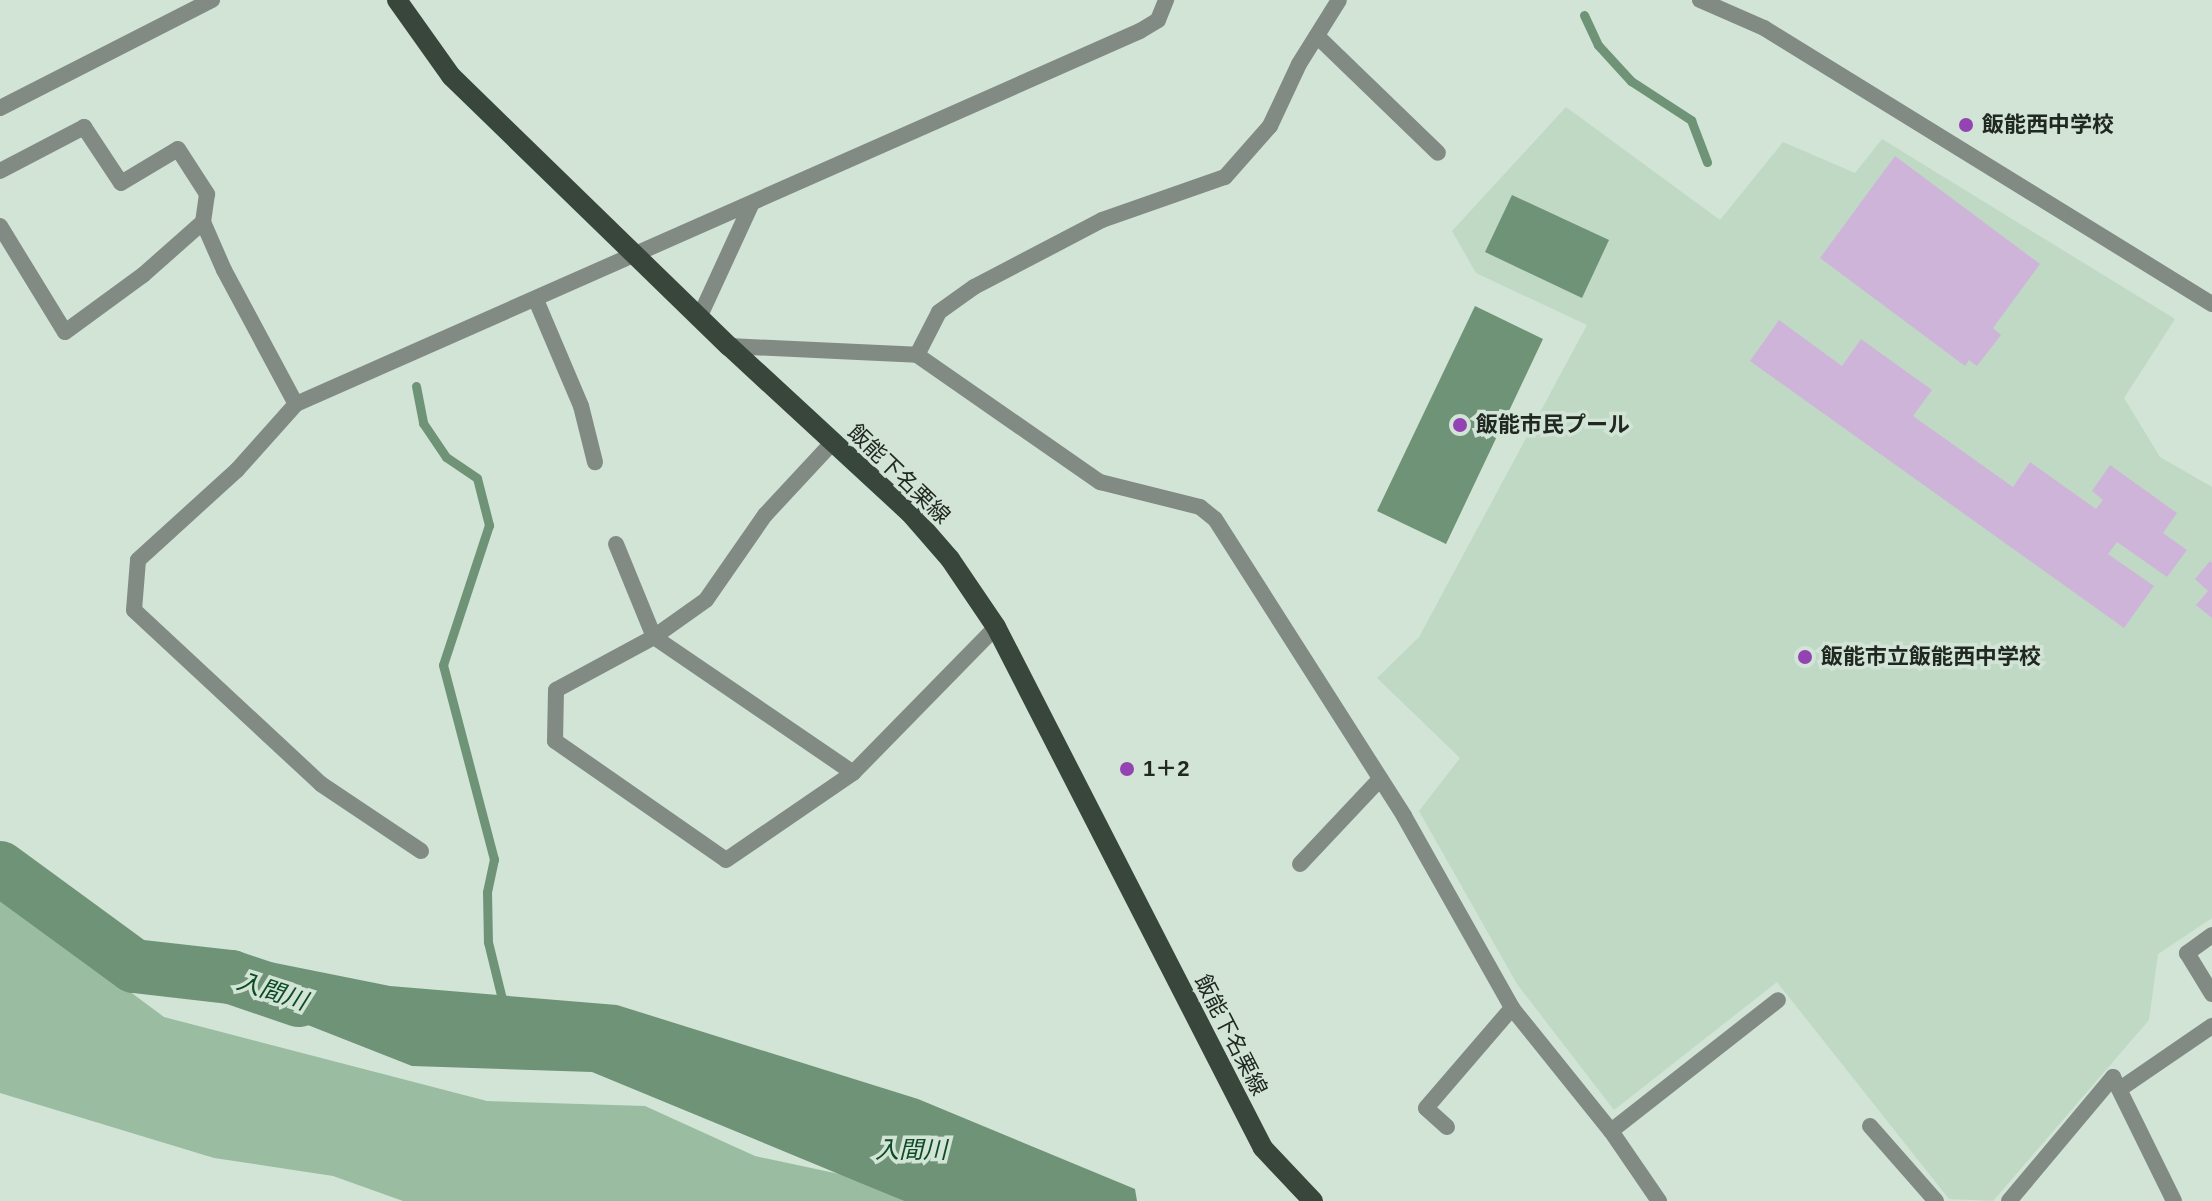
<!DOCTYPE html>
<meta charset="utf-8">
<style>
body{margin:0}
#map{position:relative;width:2212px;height:1201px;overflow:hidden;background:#d1e4d5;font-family:Arial,"Noto Sans JP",sans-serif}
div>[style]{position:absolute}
.built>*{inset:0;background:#c0d9c5}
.green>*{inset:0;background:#9abda2}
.water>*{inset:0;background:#6f9377}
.stream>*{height:9px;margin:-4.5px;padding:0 4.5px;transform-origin:4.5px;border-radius:4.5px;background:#6f9377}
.river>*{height:54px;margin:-27px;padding:0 27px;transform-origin:27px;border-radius:27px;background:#6f9377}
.building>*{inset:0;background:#ceb4d9}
.minor>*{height:16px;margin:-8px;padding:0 8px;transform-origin:8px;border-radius:8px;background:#828a84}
.tertiary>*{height:16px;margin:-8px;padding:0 8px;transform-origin:8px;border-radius:8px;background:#828a84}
.primary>*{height:20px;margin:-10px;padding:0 10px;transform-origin:10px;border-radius:10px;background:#39463c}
.dots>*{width:22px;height:22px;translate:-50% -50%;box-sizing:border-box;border:4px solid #d1e4d5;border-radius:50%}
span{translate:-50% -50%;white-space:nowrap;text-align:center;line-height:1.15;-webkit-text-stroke:7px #d1e4d5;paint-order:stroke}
.poi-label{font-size:22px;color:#212822;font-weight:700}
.left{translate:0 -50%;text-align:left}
.street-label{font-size:22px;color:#212822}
.water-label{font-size:24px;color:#0d4a25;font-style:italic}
</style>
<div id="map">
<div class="built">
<i style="clip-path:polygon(1566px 107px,1720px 220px,1783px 142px,1855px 173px,1882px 139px,2175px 319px,2124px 398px,2160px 457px,2212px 487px,2212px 918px,2158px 954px,2149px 1020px,1993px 1201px,1949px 1199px,1777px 982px,1614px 1110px,1517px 984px,1419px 811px,1460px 758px,1377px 678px,1419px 637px,1587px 325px,1476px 273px,1452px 231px)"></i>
</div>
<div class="green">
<i style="clip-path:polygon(0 895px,164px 1017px,487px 1101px,645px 1106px,755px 1156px,844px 1175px,904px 1201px,403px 1201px,333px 1176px,214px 1158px,0 1093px)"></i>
</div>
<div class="water">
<i style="clip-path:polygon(1512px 195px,1609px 240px,1582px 298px,1485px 252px)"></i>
<i style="clip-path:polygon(1475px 306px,1543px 339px,1446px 544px,1377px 511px)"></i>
<i style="clip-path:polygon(235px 955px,390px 986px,617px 1005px,918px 1099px,1135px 1189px,1137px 1201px,904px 1201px,592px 1072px,412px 1066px,229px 994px)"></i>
</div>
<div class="stream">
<i style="left:1584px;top:15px;width:33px;rotate:65deg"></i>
<i style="left:1598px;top:45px;width:49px;rotate:47.5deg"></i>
<i style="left:1631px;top:81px;width:72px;rotate:33deg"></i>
<i style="left:1691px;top:120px;width:45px;rotate:69.1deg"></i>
<i style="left:416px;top:386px;width:38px;rotate:79deg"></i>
<i style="left:423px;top:423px;width:41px;rotate:55.9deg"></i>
<i style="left:446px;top:457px;width:37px;rotate:34deg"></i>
<i style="left:477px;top:478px;width:49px;rotate:75.7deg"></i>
<i style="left:489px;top:525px;width:147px;rotate:108.2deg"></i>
<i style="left:443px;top:665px;width:201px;rotate:75.3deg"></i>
<i style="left:494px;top:859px;width:34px;rotate:102deg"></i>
<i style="left:487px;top:892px;width:50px;rotate:88.9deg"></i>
<i style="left:488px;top:942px;width:67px;rotate:76.2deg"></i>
</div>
<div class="river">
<i style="left:0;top:868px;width:166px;rotate:36.2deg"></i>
<i style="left:134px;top:966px;width:98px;rotate:6.5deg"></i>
<i style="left:231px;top:977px;width:72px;rotate:18.7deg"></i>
</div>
<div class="building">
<i style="clip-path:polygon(1895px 156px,2040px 264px,1993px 328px,2001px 335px,1977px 366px,1969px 360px,1965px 366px,1820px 258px)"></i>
<i style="clip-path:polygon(1779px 320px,1842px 366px,1861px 339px,1932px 390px,1913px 416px,2013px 487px,2030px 462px,2096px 509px,2103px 500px,2092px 491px,2110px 465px,2177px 513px,2163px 533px,2187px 550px,2167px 577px,2117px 542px,2108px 554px,2154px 586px,2124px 628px,1750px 361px)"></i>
<i style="clip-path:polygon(2210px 561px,2212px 563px,2212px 618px,2196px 605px,2208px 591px,2195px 579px)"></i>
</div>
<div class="minor">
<i style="left:1317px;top:36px;width:168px;rotate:44deg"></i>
<i style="left:0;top:171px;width:95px;rotate:-27.6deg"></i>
<i style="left:84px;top:127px;width:67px;rotate:56.5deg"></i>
<i style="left:121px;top:183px;width:66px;rotate:-30.8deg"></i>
<i style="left:178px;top:149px;width:54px;rotate:57.2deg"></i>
<i style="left:207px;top:194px;width:28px;rotate:98deg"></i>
<i style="left:203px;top:222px;width:52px;rotate:66.4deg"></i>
<i style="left:224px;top:270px;width:152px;rotate:61.8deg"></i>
<i style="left:0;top:226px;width:124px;rotate:58.5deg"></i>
<i style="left:65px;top:332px;width:97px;rotate:-36.2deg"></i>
<i style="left:143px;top:275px;width:80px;rotate:-41.5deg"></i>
<i style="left:536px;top:300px;width:115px;rotate:67deg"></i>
<i style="left:581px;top:406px;width:58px;rotate:76deg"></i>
<i style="left:699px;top:318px;width:124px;rotate:-65.3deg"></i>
<i style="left:729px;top:346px;width:188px;rotate:2.7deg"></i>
<i style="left:917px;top:355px;width:48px;rotate:-62.9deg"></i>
<i style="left:939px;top:312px;width:43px;rotate:-35.5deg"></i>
<i style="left:974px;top:287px;width:144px;rotate:-27.6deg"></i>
<i style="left:1102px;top:220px;width:130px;rotate:-19.3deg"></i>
<i style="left:1225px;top:177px;width:68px;rotate:-48.6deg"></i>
<i style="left:1270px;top:126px;width:68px;rotate:-64.9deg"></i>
<i style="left:1299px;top:64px;width:75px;rotate:-58deg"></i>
<i style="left:917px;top:355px;width:223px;rotate:34.8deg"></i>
<i style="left:1100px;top:482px;width:103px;rotate:14deg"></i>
<i style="left:1200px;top:507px;width:19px;rotate:39deg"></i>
<i style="left:1215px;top:519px;width:352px;rotate:57.5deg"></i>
<i style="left:1404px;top:816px;width:220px;rotate:60.6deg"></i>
<i style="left:1512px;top:1008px;width:158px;rotate:51.2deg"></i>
<i style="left:1611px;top:1131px;width:85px;rotate:55.6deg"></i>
<i style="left:832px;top:443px;width:98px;rotate:132.9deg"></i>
<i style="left:765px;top:515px;width:103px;rotate:124.8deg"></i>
<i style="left:706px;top:600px;width:64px;rotate:144.6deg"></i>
<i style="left:654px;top:637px;width:111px;rotate:151.6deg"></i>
<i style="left:556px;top:690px;width:51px;rotate:91.1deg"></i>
<i style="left:555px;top:741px;width:208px;rotate:34.8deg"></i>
<i style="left:726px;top:860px;width:154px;rotate:-34.4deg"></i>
<i style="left:853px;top:773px;width:204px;rotate:-45.6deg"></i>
<i style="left:616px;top:544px;width:100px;rotate:67.8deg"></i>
<i style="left:654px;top:637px;width:241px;rotate:34.3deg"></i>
<i style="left:421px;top:851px;width:120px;rotate:-146.2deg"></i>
<i style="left:321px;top:784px;width:255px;rotate:-137.1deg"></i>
<i style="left:134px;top:610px;width:50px;rotate:-85.4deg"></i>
<i style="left:138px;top:560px;width:134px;rotate:-42.3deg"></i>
<i style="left:237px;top:470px;width:89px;rotate:-48.2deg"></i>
<i style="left:296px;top:404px;width:923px;rotate:-23.84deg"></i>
<i style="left:1140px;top:31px;width:21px;rotate:-31deg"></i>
<i style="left:1158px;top:20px;width:22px;rotate:-68deg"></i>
<i style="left:1300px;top:864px;width:117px;rotate:-46.7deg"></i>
<i style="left:2212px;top:935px;width:31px;rotate:144deg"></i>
<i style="left:2187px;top:953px;width:48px;rotate:58.6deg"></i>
<i style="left:2120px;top:1089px;width:112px;rotate:-34.4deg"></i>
<i style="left:1870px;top:1126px;width:100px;rotate:48.7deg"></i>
<i style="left:1447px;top:1127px;width:28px;rotate:-138deg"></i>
<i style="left:1426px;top:1108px;width:132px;rotate:-49.3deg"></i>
<i style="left:1611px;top:1131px;width:212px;rotate:-38.1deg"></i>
<i style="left:2009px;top:1201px;width:162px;rotate:-50deg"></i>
<i style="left:2113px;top:1077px;width:138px;rotate:63.8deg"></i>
</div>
<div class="tertiary">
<i style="left:1700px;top:0;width:70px;rotate:23.6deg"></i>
<i style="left:1764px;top:28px;width:526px;rotate:31.64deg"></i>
<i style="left:0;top:108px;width:238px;rotate:-27deg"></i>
</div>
<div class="primary">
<i style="left:397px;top:0;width:93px;rotate:54.6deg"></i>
<i style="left:451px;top:76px;width:388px;rotate:44.2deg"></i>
<i style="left:729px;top:346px;width:246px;rotate:42.7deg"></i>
<i style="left:910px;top:513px;width:61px;rotate:49deg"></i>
<i style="left:950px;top:559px;width:82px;rotate:55.9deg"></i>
<i style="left:996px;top:627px;width:585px;rotate:62.87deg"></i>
<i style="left:1263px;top:1148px;width:73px;rotate:46.7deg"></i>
</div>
<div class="dots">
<i style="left:1966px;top:125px;background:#9443b3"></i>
<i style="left:1460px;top:425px;background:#9443b3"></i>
<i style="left:1805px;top:657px;background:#9443b3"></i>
<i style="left:1127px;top:769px;background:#9443b3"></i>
</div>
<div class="poi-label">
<span class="left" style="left:1982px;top:125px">飯能西中学校</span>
<span class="left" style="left:1476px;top:425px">飯能市民プール</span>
<span class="left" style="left:1821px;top:657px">飯能市立飯能西中学校</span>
<span class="left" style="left:1143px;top:769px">1＋2</span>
</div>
<div class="street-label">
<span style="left:899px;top:474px;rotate:44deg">飯能下名栗線</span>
<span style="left:1231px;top:1035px;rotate:63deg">飯能下名栗線</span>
</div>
<div class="water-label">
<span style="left:272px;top:991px;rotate:18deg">入間川</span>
<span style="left:911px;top:1150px">入間川</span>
</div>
</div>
